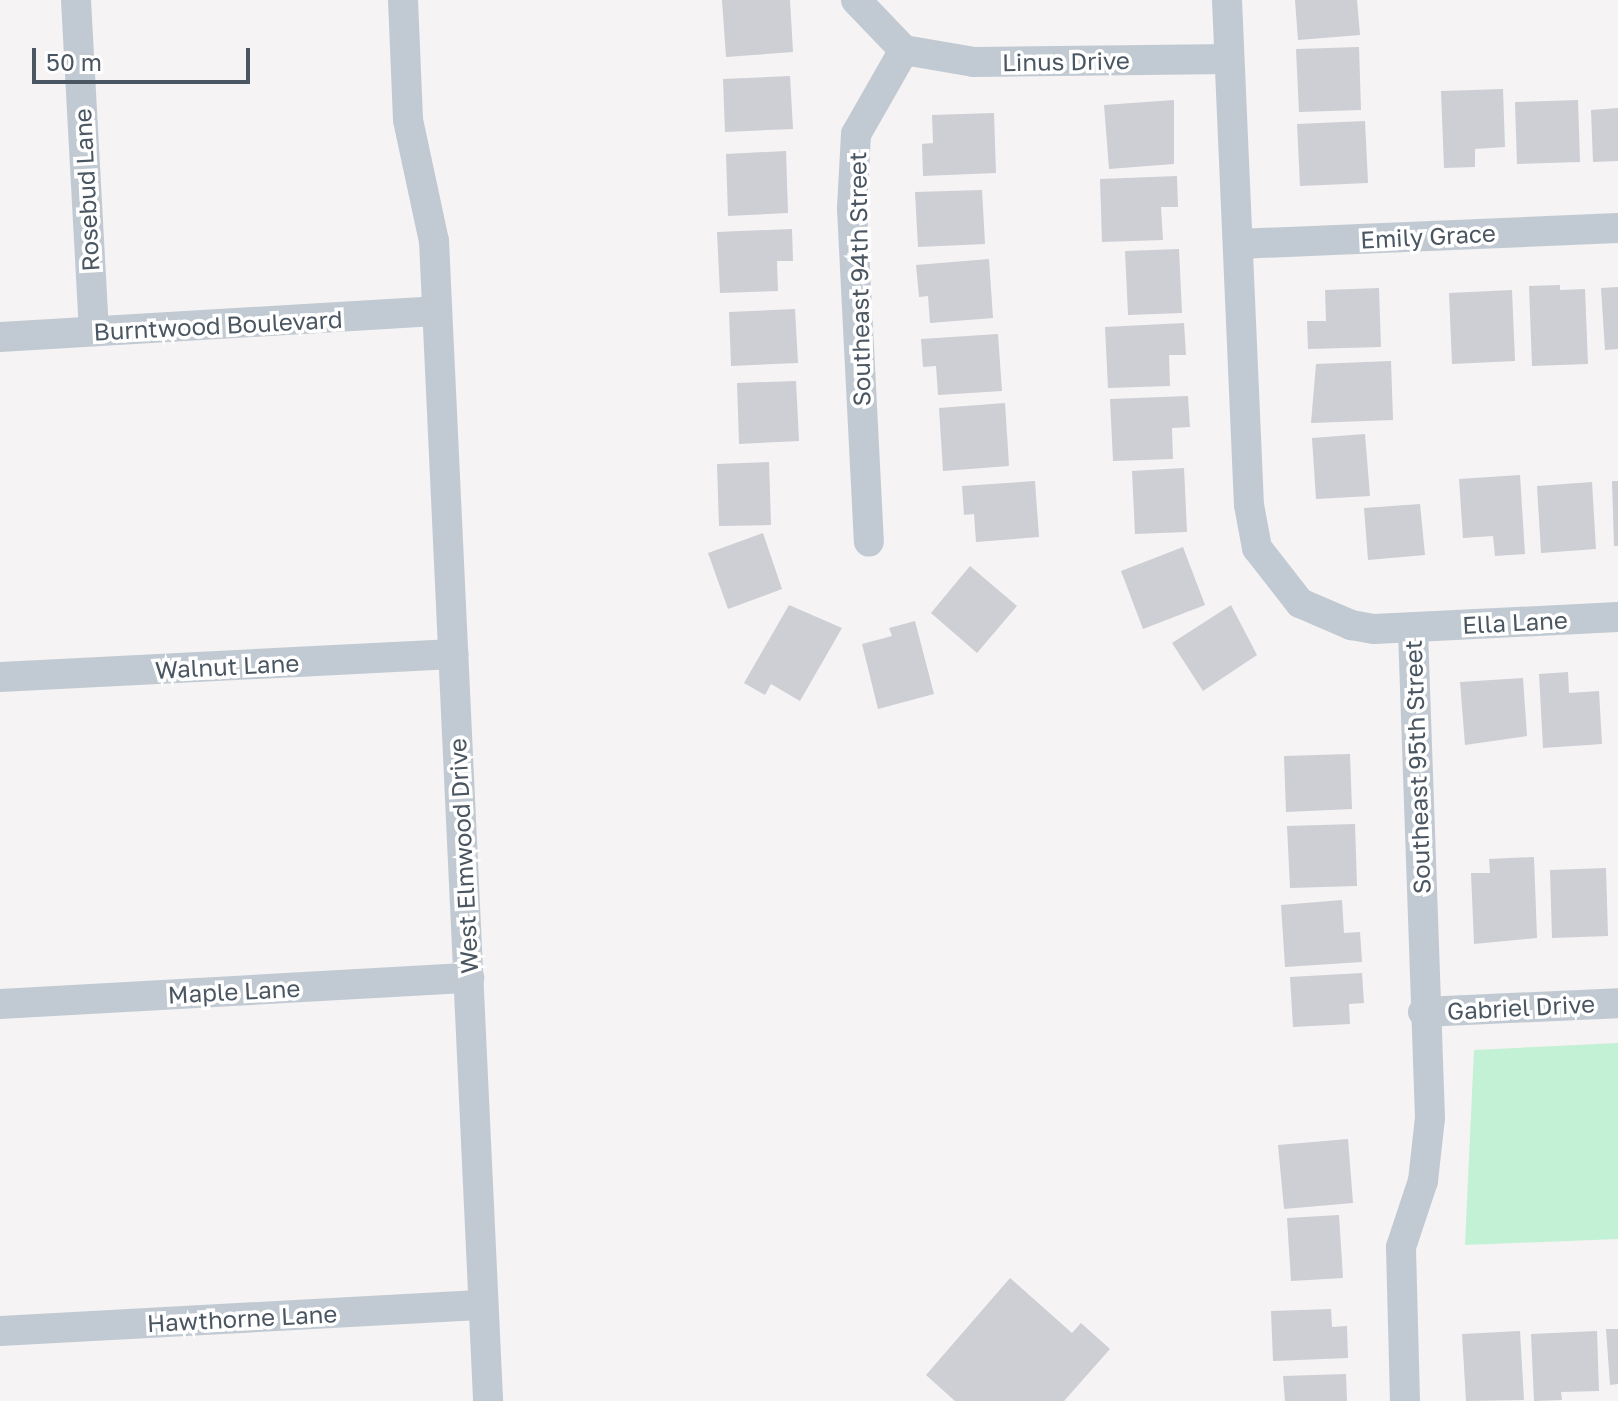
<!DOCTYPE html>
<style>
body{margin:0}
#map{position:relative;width:1618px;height:1401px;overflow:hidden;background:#f5f3f3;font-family:"Golos Text",sans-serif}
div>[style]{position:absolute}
.green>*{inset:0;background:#c3f1d5}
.building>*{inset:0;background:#cdcfd5}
.minor>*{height:30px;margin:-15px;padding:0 15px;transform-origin:15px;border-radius:15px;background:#c1cad2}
span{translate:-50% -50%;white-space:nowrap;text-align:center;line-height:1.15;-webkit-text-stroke:7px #fff;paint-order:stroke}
.street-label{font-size:24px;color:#4a5661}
.scale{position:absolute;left:32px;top:48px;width:218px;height:36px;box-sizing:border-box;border:4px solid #4a5661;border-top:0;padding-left:10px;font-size:24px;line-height:28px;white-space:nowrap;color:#4a5661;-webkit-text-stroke:6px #fff;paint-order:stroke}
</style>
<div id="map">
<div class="green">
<i style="clip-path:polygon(1618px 1043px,1618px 1239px,1465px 1245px,1474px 1050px)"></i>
</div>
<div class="building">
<i style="clip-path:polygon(722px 0,790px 0,793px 52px,726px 57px)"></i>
<i style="clip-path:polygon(1295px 0,1357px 0,1360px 35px,1298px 40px)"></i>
<i style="clip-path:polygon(1359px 47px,1361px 110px,1299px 112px,1296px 49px)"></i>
<i style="clip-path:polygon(790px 76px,793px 129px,725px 132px,723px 79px)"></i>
<i style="clip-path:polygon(1503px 89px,1505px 147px,1475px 149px,1475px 167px,1444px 168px,1441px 91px)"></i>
<i style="clip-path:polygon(1174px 100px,1174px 164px,1109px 169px,1104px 105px)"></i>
<i style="clip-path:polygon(1578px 100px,1580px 162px,1517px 164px,1515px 102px)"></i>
<i style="clip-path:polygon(1618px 108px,1618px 161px,1593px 162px,1591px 110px)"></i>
<i style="clip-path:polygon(994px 113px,996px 173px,923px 176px,922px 144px,933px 143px,932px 115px)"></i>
<i style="clip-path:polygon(1365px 121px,1368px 183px,1300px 186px,1297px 124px)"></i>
<i style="clip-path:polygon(786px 151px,788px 213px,728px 216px,726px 154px)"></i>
<i style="clip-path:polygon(1177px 176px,1178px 207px,1161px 207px,1163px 240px,1102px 242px,1100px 179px)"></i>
<i style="clip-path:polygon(982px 190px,985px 244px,918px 247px,915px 192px)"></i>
<i style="clip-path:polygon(792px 229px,793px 261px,777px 261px,778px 291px,720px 293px,717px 232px)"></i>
<i style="clip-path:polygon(1179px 249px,1182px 313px,1128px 315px,1125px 251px)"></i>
<i style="clip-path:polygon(989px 259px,993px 318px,930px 323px,928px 296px,919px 297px,916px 265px)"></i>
<i style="clip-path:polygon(1560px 285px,1560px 290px,1585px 289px,1588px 364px,1532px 366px,1529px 286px)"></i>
<i style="clip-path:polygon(1618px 287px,1618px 349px,1605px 350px,1601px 288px)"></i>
<i style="clip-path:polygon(1379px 288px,1381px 347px,1308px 349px,1307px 321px,1326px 321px,1325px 290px)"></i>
<i style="clip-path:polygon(1512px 290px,1515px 361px,1452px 364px,1449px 293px)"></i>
<i style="clip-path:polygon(795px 309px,798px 363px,731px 366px,729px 312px)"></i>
<i style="clip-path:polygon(1184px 323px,1186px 355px,1169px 355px,1170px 386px,1108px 388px,1105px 327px)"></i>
<i style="clip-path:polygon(998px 334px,1002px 391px,938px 395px,936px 366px,923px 367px,921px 339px)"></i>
<i style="clip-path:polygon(1391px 361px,1393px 420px,1311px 423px,1316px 364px)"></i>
<i style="clip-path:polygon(796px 381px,799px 441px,739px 444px,737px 383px)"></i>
<i style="clip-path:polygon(1188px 396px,1190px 427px,1172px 428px,1173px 459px,1113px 461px,1110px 399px)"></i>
<i style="clip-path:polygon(1005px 403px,1009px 466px,943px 471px,939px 408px)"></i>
<i style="clip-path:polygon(1365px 434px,1370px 496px,1316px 499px,1312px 438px)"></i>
<i style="clip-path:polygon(769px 462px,771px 525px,719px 526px,717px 464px)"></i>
<i style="clip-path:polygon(1184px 468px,1187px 532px,1135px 534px,1132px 471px)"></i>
<i style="clip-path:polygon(1520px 475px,1525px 554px,1495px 556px,1493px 536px,1463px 538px,1459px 479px)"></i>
<i style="clip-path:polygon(1035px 481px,1039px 537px,976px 542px,974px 514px,964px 515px,962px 486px)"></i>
<i style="clip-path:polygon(1612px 481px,1618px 481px,1618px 546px,1614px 546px)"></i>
<i style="clip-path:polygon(1592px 482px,1596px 549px,1541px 553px,1537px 486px)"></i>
<i style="clip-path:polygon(1420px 504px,1425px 555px,1368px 560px,1364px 508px)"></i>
<i style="clip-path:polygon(763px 533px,782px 589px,728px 609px,708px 553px)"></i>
<i style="clip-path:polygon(1183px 547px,1205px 605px,1143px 629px,1121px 571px)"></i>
<i style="clip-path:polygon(970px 566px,1017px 606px,977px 653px,931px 613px)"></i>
<i style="clip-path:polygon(789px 605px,842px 628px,800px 701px,771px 684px,765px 695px,744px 683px)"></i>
<i style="clip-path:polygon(1231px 605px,1257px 655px,1203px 691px,1172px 643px)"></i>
<i style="clip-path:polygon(915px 621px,934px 694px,878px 709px,862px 644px,892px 636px,889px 628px)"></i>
<i style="clip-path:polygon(1568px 672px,1569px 693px,1599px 691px,1602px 744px,1543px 748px,1539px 674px)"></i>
<i style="clip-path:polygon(1523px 678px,1527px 736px,1465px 745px,1460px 682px)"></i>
<i style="clip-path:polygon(1350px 754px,1352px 809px,1286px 812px,1284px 756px)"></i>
<i style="clip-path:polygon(1355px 824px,1357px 886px,1290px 888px,1287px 826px)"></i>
<i style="clip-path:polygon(1534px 857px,1537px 938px,1474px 944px,1471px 873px,1490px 873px,1489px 859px)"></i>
<i style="clip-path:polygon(1606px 868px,1608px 936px,1552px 938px,1550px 870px)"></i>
<i style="clip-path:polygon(1342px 900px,1344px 933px,1360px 932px,1362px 962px,1285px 967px,1281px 905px)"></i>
<i style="clip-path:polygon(1362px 973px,1364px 1003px,1349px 1004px,1350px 1024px,1293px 1027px,1290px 977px)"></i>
<i style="clip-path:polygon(1348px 1139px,1353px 1203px,1284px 1209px,1278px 1145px)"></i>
<i style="clip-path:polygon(1339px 1215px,1343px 1278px,1291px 1281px,1287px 1218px)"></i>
<i style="clip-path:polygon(1010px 1278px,1072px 1333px,1081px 1323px,1110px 1349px,1064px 1401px,955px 1401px,926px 1375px)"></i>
<i style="clip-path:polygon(1331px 1309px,1332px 1327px,1347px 1326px,1348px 1358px,1273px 1361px,1271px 1311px)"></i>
<i style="clip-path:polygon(1606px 1329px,1618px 1329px,1618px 1384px,1610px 1385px)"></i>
<i style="clip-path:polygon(1520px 1331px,1524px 1400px,1466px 1401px,1462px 1334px)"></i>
<i style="clip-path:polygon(1597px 1331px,1599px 1391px,1561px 1392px,1562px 1400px,1534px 1401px,1531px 1334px)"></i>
<i style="clip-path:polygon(1346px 1374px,1347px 1401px,1285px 1401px,1283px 1376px)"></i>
</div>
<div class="minor">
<i style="left:76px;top:0;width:331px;rotate:86.9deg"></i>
<i style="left:403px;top:0;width:120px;rotate:87.6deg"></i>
<i style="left:408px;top:120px;width:124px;rotate:77.9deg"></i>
<i style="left:434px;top:241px;width:1161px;rotate:87.33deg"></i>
<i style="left:856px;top:0;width:69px;rotate:46.2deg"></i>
<i style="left:904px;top:50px;width:97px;rotate:119.7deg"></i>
<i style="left:856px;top:134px;width:75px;rotate:93.1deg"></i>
<i style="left:852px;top:209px;width:333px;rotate:87.1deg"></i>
<i style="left:1227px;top:0;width:505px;rotate:87.51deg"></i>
<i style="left:1249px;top:505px;width:44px;rotate:79.5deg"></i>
<i style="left:1257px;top:548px;width:70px;rotate:52deg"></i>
<i style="left:1300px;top:603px;width:56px;rotate:23.3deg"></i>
<i style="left:1351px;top:625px;width:23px;rotate:10deg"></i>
<i style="left:1374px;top:629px;width:244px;rotate:-2.8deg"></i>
<i style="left:904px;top:50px;width:71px;rotate:9.7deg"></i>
<i style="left:974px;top:62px;width:255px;rotate:-0.7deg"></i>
<i style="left:1238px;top:244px;width:380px;rotate:-2.4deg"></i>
<i style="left:0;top:337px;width:436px;rotate:-3.4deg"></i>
<i style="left:0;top:677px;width:454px;rotate:-2.9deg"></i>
<i style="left:0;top:1004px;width:470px;rotate:-3.2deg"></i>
<i style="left:1423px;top:1012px;width:195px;rotate:-2.6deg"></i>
<i style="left:0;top:1331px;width:484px;rotate:-3.1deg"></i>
<i style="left:1405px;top:1401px;width:154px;rotate:-91.5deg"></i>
<i style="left:1401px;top:1247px;width:70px;rotate:-71.6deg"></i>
<i style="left:1423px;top:1181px;width:63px;rotate:-83.7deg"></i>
<i style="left:1430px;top:1118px;width:491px;rotate:-92deg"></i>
</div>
<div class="street-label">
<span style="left:1066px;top:61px;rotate:-1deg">Linus Drive</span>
<span style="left:86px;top:190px;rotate:-93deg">Rosebud Lane</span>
<span style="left:1428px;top:236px;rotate:-3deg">Emily Grace</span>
<span style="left:859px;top:279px;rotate:-91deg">Southeast 94th Street</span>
<span style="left:218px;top:325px;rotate:-3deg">Burntwood Boulevard</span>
<span style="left:1515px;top:622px;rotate:-3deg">Ella Lane</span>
<span style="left:227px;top:666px;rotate:-3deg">Walnut Lane</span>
<span style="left:1417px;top:767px;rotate:-92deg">Southeast 95th Street</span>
<span style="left:463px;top:856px;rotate:-93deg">West Elmwood Drive</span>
<span style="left:234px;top:991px;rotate:-3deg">Maple Lane</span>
<span style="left:1521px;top:1007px;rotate:-3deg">Gabriel Drive</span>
<span style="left:242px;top:1318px;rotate:-3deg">Hawthorne Lane</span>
</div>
<div class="scale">50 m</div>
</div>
